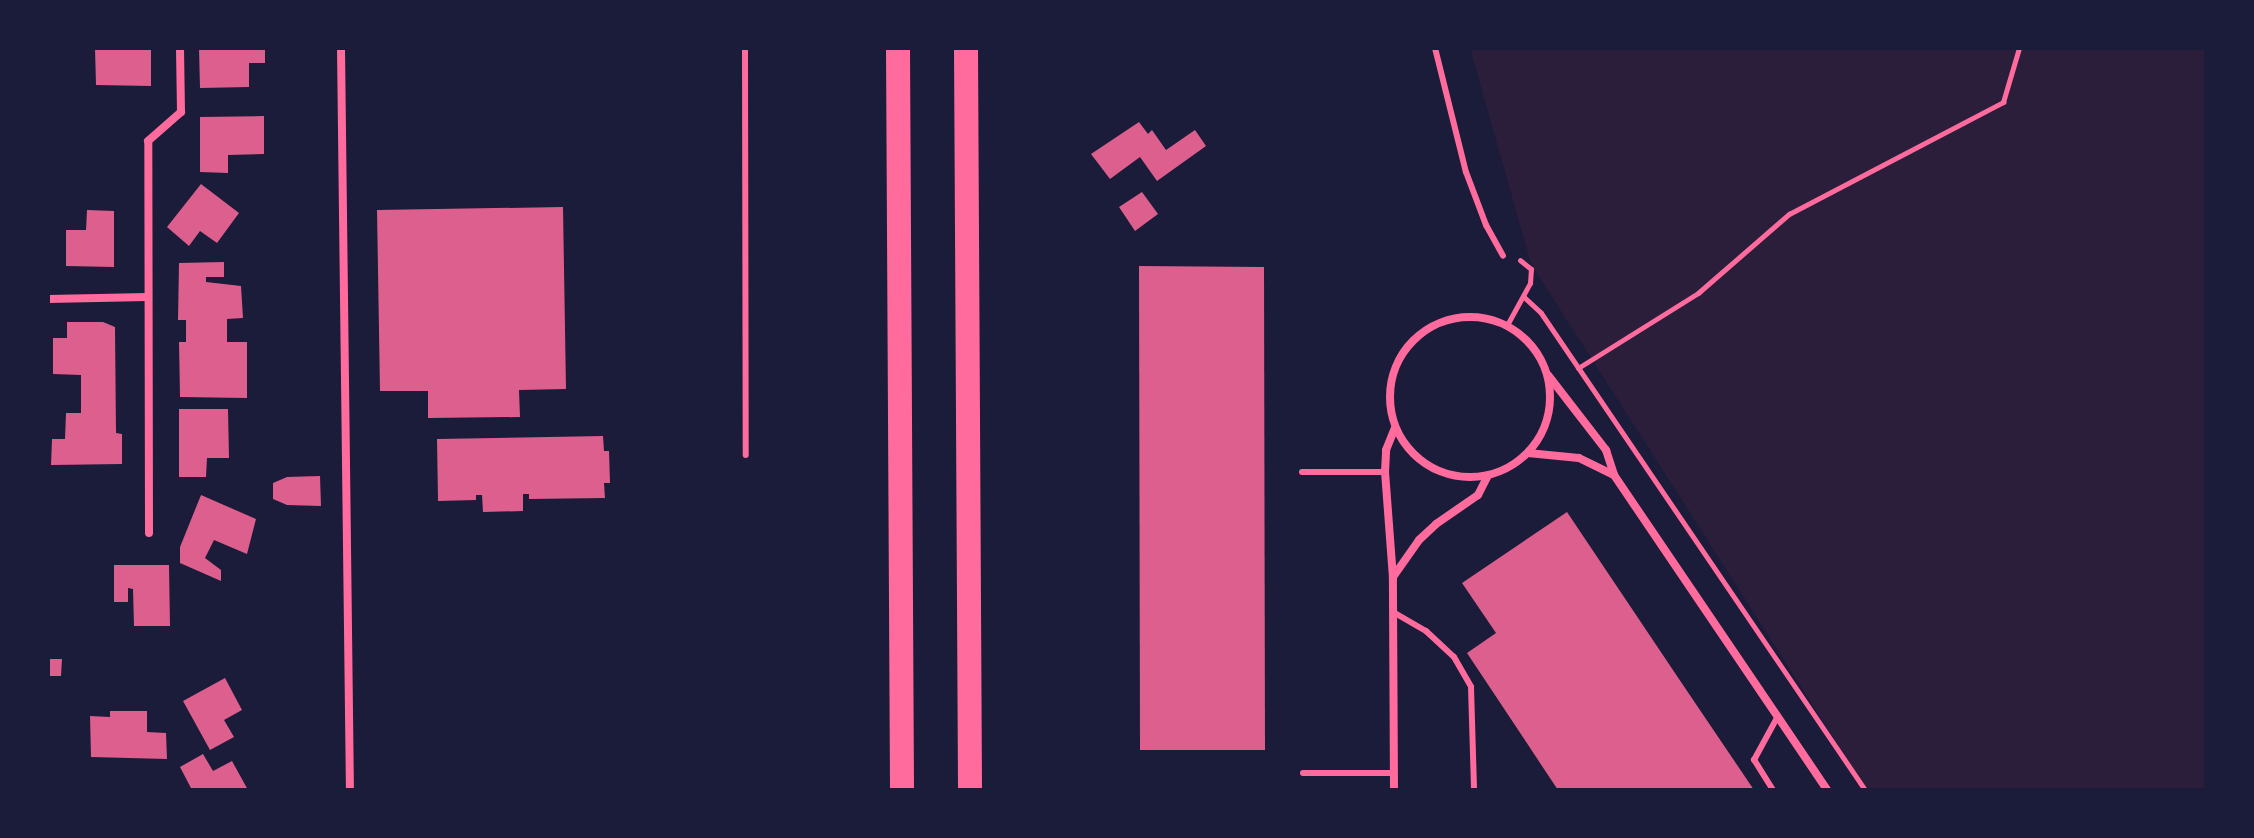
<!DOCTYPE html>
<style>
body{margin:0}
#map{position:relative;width:2254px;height:838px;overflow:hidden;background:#1b1b3a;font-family:"Nunito Sans",sans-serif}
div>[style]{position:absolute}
.green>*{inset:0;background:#2a1e3b}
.building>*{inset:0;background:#dd5f8e}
.path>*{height:5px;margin:-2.5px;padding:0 2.5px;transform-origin:2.5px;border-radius:2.5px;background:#ff6b9d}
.service>*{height:6px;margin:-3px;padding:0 3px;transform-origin:3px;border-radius:3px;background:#ff6b9d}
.minor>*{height:8px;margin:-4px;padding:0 4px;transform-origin:4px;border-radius:4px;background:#ff6b9d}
.minor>.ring{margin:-4px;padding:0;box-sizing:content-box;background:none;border:8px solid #ff6b9d;border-radius:50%}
.motorway>*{height:24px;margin:-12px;padding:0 12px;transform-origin:12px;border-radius:12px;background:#ff6b9d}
span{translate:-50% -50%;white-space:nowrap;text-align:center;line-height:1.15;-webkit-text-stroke:7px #1b1b3a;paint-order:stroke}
.frame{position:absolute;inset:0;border:50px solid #1b1b3a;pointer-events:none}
</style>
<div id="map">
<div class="green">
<i style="clip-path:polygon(1470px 48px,2206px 48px,2206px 790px,1867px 790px,1531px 264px)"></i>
</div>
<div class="building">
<i style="clip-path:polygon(95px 48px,151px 48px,151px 86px,96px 85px)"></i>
<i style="clip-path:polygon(199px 48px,265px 48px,265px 63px,249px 63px,249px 87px,200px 88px)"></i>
<i style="clip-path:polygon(264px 116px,264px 154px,228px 155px,228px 173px,200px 172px,200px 117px)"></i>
<i style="clip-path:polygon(1139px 122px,1148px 134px,1152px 130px,1166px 150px,1195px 130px,1206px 146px,1157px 181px,1140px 157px,1110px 179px,1091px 154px)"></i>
<i style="clip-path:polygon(201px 184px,239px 213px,217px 243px,200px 231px,189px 246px,167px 227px)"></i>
<i style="clip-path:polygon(1142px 192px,1158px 214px,1135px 231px,1119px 207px)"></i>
<i style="clip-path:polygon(563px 207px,566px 389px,519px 390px,520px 417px,428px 418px,428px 391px,380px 391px,377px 210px)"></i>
<i style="clip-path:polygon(87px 210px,114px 211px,114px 267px,66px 266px,66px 230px,86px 230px)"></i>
<i style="clip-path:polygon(224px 262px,224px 277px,206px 277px,206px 282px,241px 286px,243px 318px,227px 319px,227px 342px,247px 342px,247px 398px,180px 397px,179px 342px,186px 342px,186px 320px,178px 320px,179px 263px)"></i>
<i style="clip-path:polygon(1139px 266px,1264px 267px,1265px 750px,1140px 750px)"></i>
<i style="clip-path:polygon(67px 322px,103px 322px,115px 327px,116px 433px,122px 434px,122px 464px,51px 465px,52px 439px,65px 439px,66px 413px,81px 413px,81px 375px,53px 374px,53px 338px,67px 338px)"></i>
<i style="clip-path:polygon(179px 409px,228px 409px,229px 458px,207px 458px,206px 477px,179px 477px)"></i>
<i style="clip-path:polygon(603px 436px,604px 451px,609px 451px,610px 483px,604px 483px,605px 498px,529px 499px,529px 494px,523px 494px,523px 511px,483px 512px,482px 495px,476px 495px,476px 500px,438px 501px,437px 439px)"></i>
<i style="clip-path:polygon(320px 476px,321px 506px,287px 505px,273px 499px,273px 483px,287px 477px)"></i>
<i style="clip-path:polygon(201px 495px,256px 519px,247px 554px,214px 540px,205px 558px,221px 570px,221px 581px,180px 563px,180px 547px)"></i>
<i style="clip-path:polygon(1567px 512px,1681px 682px,1754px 790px,1558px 790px,1546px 772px,1467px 653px,1496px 633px,1462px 583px)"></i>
<i style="clip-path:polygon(114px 565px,169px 565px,170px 626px,134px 626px,133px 589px,128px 588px,128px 602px,114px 602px)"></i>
<i style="clip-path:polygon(48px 659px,62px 659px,61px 676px,48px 676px)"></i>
<i style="clip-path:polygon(225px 678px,242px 710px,224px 720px,234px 737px,210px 750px,183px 701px)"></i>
<i style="clip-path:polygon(110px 711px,147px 711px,147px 732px,166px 733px,167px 759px,91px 757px,90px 716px,110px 717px)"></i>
<i style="clip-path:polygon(203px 754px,213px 771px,232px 761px,248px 790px,192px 790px,180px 767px)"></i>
</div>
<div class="path">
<i style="left:1524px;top:297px;width:23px;rotate:43deg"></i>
<i style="left:1541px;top:313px;width:577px;rotate:55.81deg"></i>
<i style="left:1507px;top:325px;width:48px;rotate:-61.3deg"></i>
<i style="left:1530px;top:283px;width:14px;rotate:-86deg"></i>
<i style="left:1531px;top:269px;width:14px;rotate:-141deg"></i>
<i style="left:1578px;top:368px;width:142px;rotate:-32deg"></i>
<i style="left:1698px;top:293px;width:121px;rotate:-41deg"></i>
<i style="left:1789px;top:214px;width:242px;rotate:-27.6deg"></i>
<i style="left:2003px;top:102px;width:56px;rotate:-73.5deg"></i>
</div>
<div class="service">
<i style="left:745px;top:48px;width:407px;rotate:89.9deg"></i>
<i style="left:1435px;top:48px;width:128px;rotate:76deg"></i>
<i style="left:1466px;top:172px;width:57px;rotate:69.3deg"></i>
<i style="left:1486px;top:225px;width:35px;rotate:61deg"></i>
<i style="left:1302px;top:472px;width:83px"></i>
<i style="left:1393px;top:612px;width:38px;rotate:30deg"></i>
<i style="left:1426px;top:631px;width:38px;rotate:43deg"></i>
<i style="left:1454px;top:657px;width:34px;rotate:60deg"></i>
<i style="left:1471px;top:687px;width:103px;rotate:88.3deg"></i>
<i style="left:1303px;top:773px;width:91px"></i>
<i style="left:1773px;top:790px;width:36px;rotate:-122deg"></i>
<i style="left:1754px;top:760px;width:50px;rotate:-61.4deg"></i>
</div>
<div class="minor">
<i style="left:341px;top:48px;width:742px;rotate:89.31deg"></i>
<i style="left:48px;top:299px;width:100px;rotate:-1.1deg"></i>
<i class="ring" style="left:1390px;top:317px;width:152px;height:152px"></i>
<i style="left:1548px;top:375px;width:95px;rotate:52.3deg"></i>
<i style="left:1606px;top:450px;width:26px;rotate:72deg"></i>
<i style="left:1614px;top:475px;width:380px;rotate:55.9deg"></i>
<i style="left:1528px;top:453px;width:51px;rotate:5.6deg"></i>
<i style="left:1579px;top:458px;width:39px;rotate:26deg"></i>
<i style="left:149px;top:533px;width:392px;rotate:-90.1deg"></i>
<i style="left:148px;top:141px;width:44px;rotate:-41.3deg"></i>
<i style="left:181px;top:112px;width:64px;rotate:-90.9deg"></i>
<i style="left:1393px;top:577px;width:45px;rotate:-54.9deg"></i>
<i style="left:1419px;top:540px;width:23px;rotate:-43deg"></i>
<i style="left:1436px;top:524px;width:51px;rotate:-34.6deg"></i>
<i style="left:1478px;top:495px;width:20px;rotate:-63deg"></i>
<i style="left:1394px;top:790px;width:212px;rotate:-90.3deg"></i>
<i style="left:1393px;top:578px;width:106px;rotate:-94.3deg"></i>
<i style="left:1385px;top:472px;width:22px;rotate:-87deg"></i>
<i style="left:1386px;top:450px;width:24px;rotate:-68deg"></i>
</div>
<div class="motorway">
<i style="left:898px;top:48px;width:742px;rotate:89.69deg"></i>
<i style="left:966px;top:48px;width:742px;rotate:89.69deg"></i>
</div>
<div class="frame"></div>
</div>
